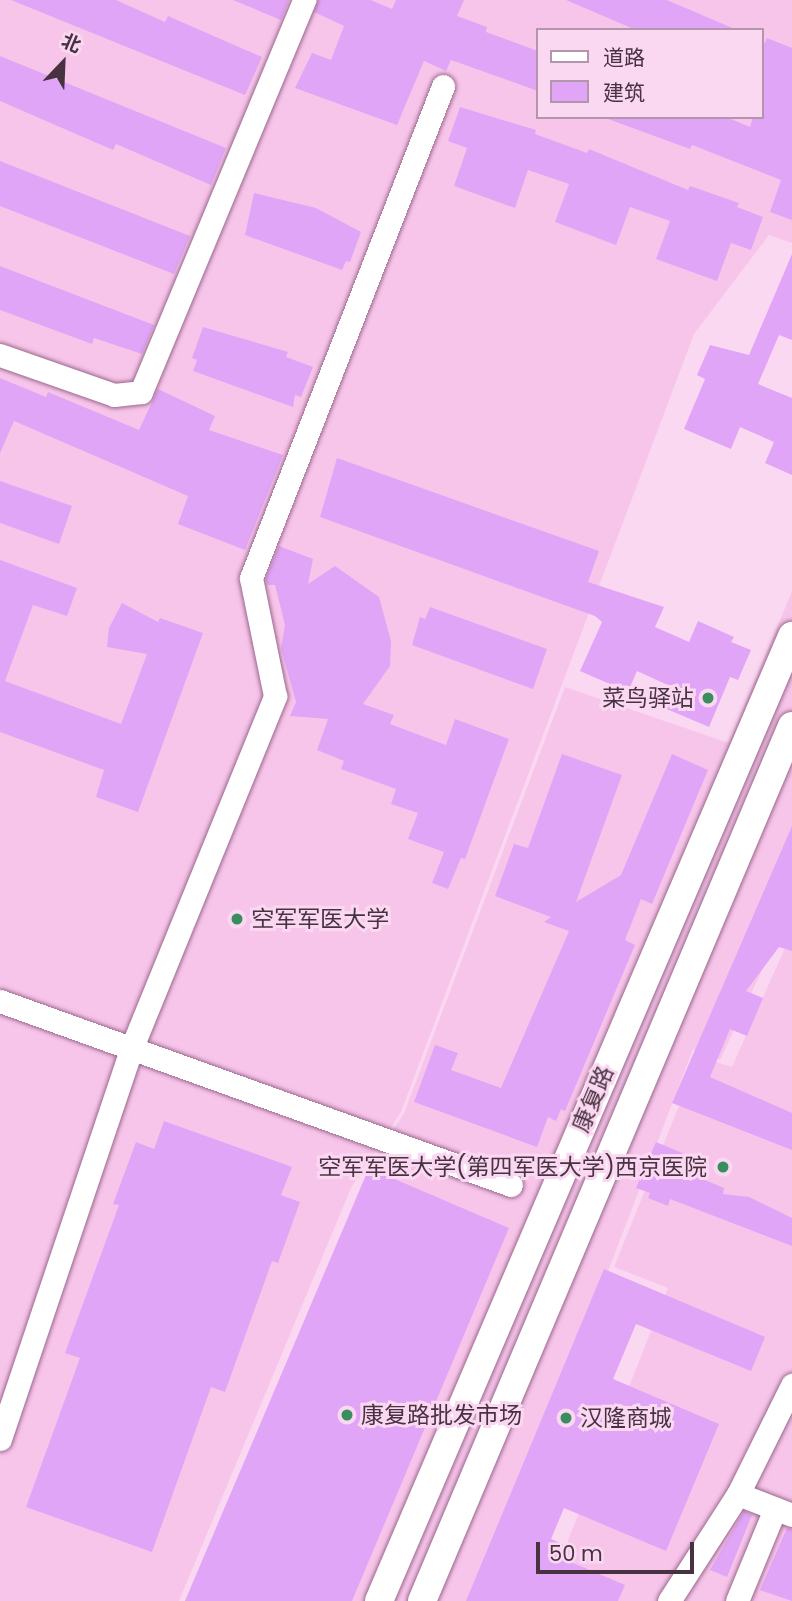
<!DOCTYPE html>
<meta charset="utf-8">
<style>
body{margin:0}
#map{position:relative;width:792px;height:1601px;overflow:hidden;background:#fbd8f1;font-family:Poppins,"Noto Sans SC",sans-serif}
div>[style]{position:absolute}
.built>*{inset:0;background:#f8c5ea}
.building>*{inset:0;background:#e1a5f7}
.roads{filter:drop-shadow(0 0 2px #9a688d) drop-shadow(0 0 2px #9a688d)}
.minor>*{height:23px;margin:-11.5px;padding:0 11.5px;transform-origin:11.5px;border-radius:11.5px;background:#fff}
.major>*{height:28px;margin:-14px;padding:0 14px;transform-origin:14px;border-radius:14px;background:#fff}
.dots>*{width:19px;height:19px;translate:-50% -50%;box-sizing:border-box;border:4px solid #fbd8f1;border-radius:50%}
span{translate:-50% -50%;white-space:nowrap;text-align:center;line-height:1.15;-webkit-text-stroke:6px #fbd8f1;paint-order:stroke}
.poi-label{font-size:23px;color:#483242}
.right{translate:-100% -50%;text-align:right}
.left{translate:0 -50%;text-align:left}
.street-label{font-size:23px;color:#483242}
.legend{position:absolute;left:536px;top:28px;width:228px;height:91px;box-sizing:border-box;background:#fbd8f1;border:2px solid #b396ab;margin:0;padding:9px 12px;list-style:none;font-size:21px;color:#483242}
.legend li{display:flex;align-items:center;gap:14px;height:35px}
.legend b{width:35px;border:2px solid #b396ab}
.north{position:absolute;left:28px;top:28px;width:70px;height:70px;-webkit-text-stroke:5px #fbd8f1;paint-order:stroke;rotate:23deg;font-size:19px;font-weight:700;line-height:28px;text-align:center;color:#483242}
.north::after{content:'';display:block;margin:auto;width:24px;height:32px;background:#483242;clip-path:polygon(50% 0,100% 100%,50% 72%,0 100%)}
.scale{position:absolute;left:536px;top:1542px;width:158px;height:32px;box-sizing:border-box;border:4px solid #483242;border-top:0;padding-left:9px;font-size:21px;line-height:24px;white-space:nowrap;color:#483242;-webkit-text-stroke:5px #fbd8f1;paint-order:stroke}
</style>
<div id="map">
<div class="built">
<i style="clip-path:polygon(evenodd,0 0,792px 0,792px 243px,769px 235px,694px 334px,401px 1112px,351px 1188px,179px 1601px,0 1601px,0 0,538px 30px,762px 30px,762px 117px,538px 117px,538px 30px)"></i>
<i style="clip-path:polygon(792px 591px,792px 906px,720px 1060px,693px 1049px,578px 1350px,520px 1601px,185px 1601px,369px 1168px,404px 1113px,565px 687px,729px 743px)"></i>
<i style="clip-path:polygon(792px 932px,792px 1601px,544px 1601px,668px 1288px,614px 1267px,699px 1056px,732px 1067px)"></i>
</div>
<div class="building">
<i style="clip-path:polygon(11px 0,116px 0,165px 22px,168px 16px,262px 57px,245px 95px)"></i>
<i style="clip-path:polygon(233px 0,289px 0,281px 20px)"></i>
<i style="clip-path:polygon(318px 0,371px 0,392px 9px,396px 0,464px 0,457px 16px,487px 27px,486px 32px,538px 51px,538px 91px,451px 60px,446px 71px,424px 61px,397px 125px,295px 88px,312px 53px,331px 60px,344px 26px,314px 12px)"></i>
<i style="clip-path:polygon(566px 0,667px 0,737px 30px,636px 30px)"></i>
<i style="clip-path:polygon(767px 38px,792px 48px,792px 220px,770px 212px,781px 180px,692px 145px,690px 149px,608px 119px,726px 117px,750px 127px,753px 117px,762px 117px,762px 49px)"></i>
<i style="clip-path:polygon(0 56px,226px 148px,211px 185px,116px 144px,113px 150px,0 101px)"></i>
<i style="clip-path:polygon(460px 107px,536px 130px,535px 134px,587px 153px,589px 149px,688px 190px,690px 186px,739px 203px,737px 207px,763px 217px,751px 250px,731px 243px,717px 281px,656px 259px,670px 221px,630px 207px,616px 245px,555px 222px,569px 184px,528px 170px,515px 208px,454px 186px,467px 148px,448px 141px)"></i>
<i style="clip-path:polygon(0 161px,190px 236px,174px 274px,0 206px)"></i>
<i style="clip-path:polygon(254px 193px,316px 208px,361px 232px,350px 262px,346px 261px,342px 270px,245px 235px)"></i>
<i style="clip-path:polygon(792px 254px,792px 340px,779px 335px,758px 384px,792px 398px,792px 475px,765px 463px,774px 442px,740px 427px,731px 449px,684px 429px,705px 379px,697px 375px,710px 345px,749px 355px)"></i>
<i style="clip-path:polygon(0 266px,154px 325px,142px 354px,94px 338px,92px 344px,0 310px)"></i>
<i style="clip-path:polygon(203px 327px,288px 352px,286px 357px,313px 367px,301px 397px,295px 395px,293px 407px,193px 371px,197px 360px,192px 358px)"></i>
<i style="clip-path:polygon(0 378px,46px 397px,48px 392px,139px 430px,158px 389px,215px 416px,209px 430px,283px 455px,245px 550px,178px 524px,188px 496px,14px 421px,0 453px)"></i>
<i style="clip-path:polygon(337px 458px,599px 551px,588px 582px,664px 607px,655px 627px,689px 642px,698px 621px,734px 637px,731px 642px,751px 650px,738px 680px,730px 677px,709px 727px,662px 707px,670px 686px,637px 671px,628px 692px,580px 671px,602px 622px,595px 616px,320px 517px)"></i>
<i style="clip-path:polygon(0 481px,72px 506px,59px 544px,0 523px)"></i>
<i style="clip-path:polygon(279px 546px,313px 559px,308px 584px,335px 566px,379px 597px,391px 641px,390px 666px,363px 704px,394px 715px,390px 724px,446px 745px,455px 719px,509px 739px,465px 859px,461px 858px,448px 889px,432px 883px,444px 852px,408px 839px,418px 813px,391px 804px,396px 789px,341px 769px,344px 761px,317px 750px,328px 719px,290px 716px,296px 702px,281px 648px,285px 625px,275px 585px,267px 585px,266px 579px)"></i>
<i style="clip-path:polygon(0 560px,77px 588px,67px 616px,33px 605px,5px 681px,121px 724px,147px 654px,107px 647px,109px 628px,122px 603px,158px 622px,160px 618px,203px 633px,138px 812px,96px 797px,104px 770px,0 732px)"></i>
<i style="clip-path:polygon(430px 607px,547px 649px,533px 689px,412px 645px,420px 617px,425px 619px)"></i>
<i style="clip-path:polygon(562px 754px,622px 775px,576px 902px,621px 875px,672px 754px,708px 770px,652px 904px,641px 899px,625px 940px,635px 945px,565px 1111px,561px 1109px,556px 1121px,548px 1117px,537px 1147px,414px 1102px,435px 1045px,458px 1053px,451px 1070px,501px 1088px,569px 931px,544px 922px,551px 917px,495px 896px,514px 844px,528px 848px)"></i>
<i style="clip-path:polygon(792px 826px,792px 951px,779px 947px,746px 991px,763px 998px,747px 1036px,730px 1029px,710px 1077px,792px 1113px,792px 1150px,672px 1103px)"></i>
<i style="clip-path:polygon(164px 1121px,292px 1167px,281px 1195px,300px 1202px,278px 1263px,272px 1261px,225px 1392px,211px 1387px,152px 1552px,26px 1507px,80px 1358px,65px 1353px,119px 1205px,113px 1204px,136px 1142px,154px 1149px)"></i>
<i style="clip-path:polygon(656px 1142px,687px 1155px,681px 1170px,724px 1188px,723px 1194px,749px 1197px,792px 1218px,792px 1246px,670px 1199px,668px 1206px,648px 1198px,650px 1193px,636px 1188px)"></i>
<i style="clip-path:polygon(369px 1168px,509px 1228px,352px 1601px,185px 1601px)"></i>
<i style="clip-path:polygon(604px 1269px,765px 1337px,751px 1371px,636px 1324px,613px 1379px,719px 1424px,666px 1551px,564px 1508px,551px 1539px,564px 1545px,559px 1557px,625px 1585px,618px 1601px,466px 1601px)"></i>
<i style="clip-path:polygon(744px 1511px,752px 1515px,727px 1577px,710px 1570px)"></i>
<i style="clip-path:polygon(787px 1528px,792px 1529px,792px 1601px,760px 1590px)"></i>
</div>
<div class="roads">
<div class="minor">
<i style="left:0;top:355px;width:121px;rotate:19.3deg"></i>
<i style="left:114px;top:395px;width:27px;rotate:-6deg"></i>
<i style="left:141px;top:392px;width:425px;rotate:-67.4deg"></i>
<i style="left:0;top:1001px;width:543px;rotate:19.8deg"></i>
<i style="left:0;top:1439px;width:414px;rotate:-71.4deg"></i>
<i style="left:132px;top:1047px;width:379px;rotate:-67.8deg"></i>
<i style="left:275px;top:696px;width:120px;rotate:-101.5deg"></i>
<i style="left:251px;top:578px;width:528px;rotate:-68.68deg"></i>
<i style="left:738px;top:1494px;width:122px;rotate:-63.6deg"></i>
<i style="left:669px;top:1601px;width:127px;rotate:-57.2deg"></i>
<i style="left:738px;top:1494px;width:58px;rotate:21.3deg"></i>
<i style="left:737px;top:1601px;width:100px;rotate:-67.6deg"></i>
</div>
<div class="major">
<i style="left:379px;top:1601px;width:1050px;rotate:-66.83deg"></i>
<i style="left:422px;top:1601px;width:950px;rotate:-67.08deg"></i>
</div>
</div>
<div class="dots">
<i style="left:708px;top:698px;background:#398d5f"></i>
<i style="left:237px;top:919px;background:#398d5f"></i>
<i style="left:723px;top:1167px;background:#398d5f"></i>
<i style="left:347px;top:1415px;background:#398d5f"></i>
<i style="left:566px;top:1418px;background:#398d5f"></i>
</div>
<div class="poi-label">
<span class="right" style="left:694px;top:698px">菜鸟驿站</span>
<span class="left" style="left:251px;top:919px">空军军医大学</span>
<span class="right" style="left:707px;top:1167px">空军军医大学(第四军医大学)西京医院</span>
<span class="left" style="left:361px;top:1415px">康复路批发市场</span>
<span class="left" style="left:580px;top:1418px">汉隆商城</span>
</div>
<div class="street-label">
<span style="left:593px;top:1099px;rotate:-67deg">康复路</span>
</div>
<ul class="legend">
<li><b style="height:9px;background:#fff"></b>道路</li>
<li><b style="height:19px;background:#e1a5f7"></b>建筑</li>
</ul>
<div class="north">北</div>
<div class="scale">50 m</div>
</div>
